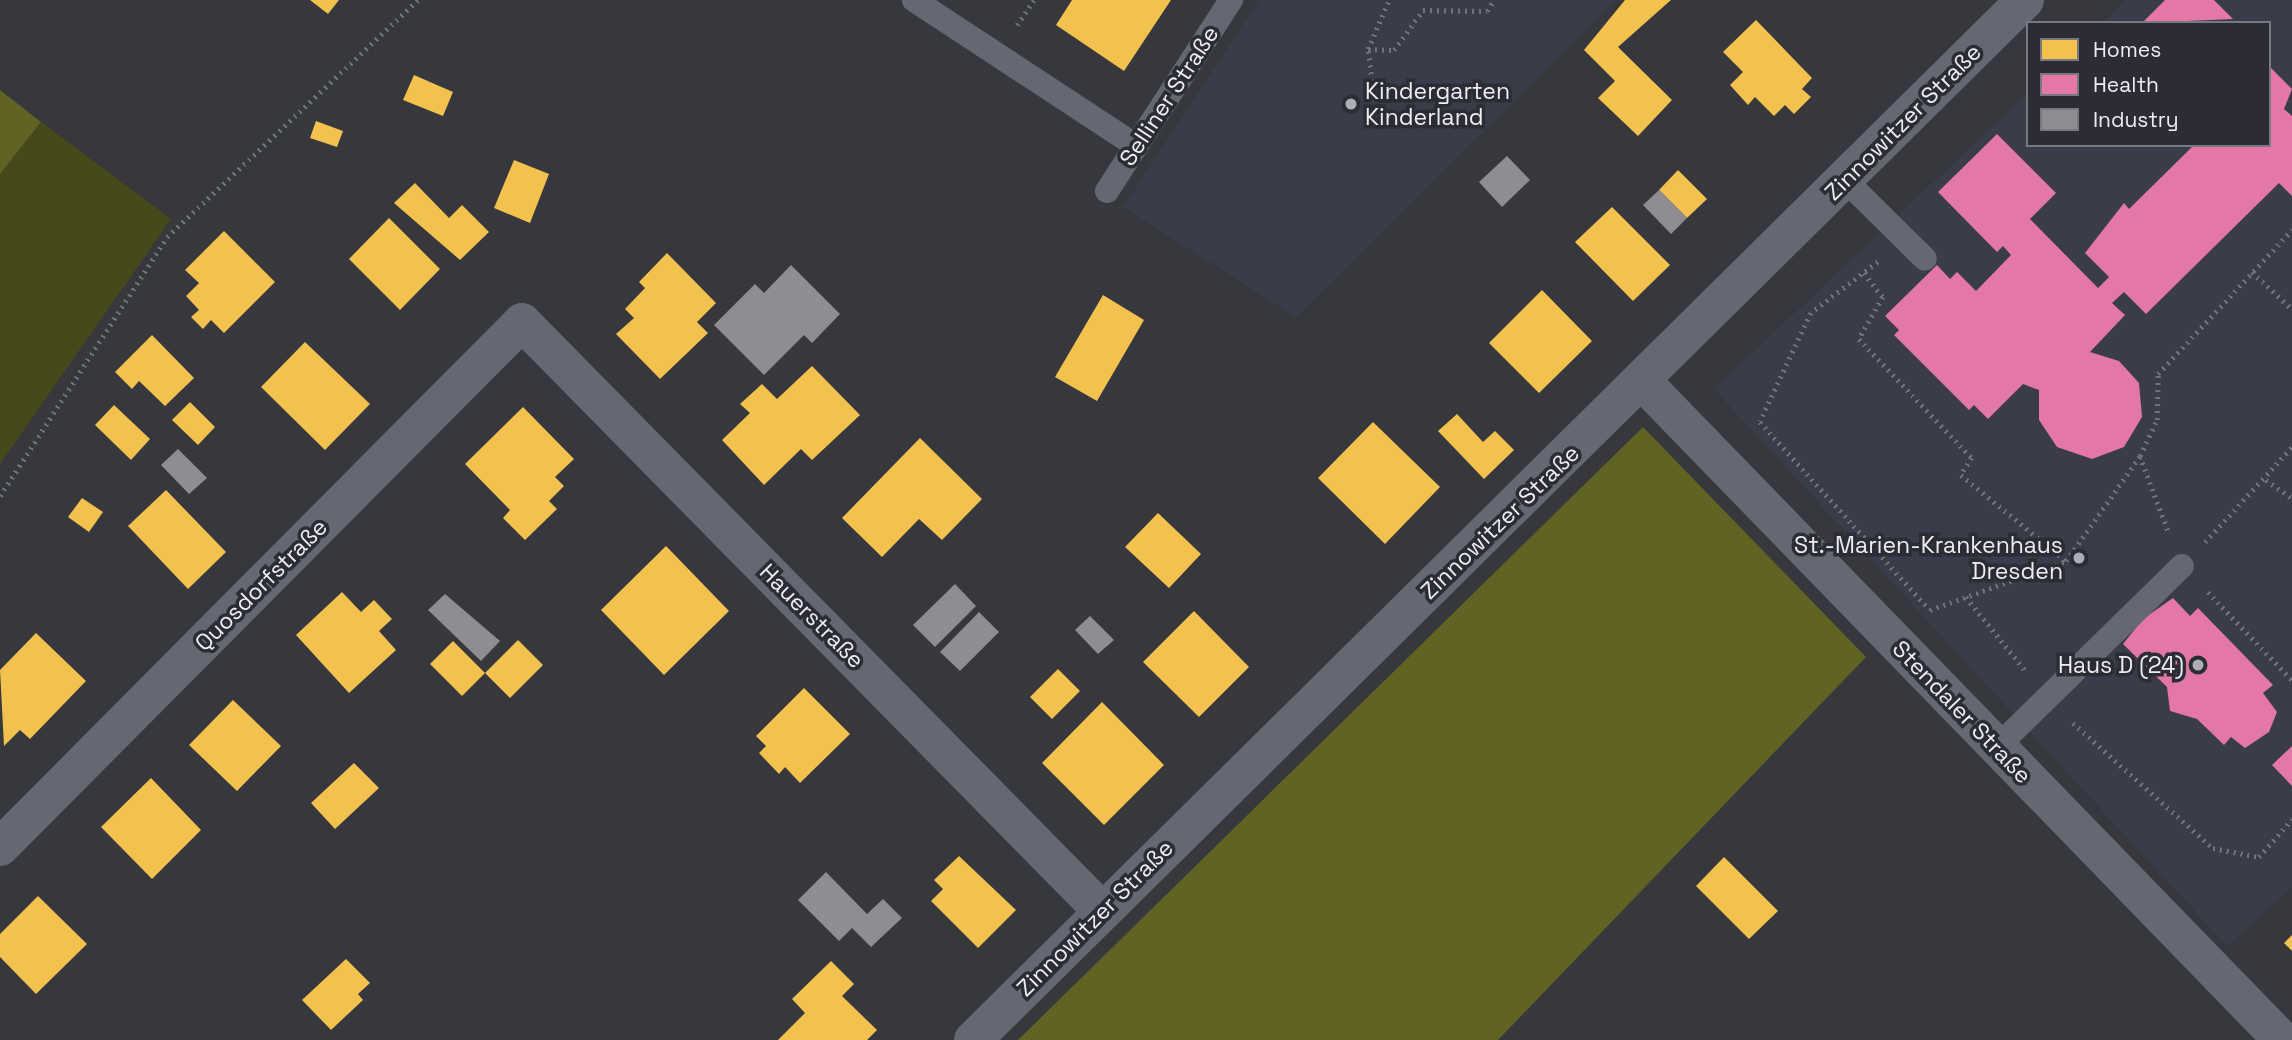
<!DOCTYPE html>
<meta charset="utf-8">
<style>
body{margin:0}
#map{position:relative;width:2292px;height:1040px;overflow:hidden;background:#37383d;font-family:"Space Grotesk",sans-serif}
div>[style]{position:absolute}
.built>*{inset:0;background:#3a3c49}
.green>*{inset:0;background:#464919}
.forest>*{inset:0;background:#606322}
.homes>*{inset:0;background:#f2c14e}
.health>*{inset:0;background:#e377a8}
.industry>*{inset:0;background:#8d8d92}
.path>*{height:4.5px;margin-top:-2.25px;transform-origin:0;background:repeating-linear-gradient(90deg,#71737a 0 2px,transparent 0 7px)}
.lane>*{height:24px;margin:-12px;padding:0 12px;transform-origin:12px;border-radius:12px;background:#656873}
.street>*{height:38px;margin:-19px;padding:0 19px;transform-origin:19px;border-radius:19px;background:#656873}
.dots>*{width:19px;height:19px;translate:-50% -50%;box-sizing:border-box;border:4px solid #2b2c34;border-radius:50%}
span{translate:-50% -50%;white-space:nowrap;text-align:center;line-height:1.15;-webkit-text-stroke:7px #2b2c34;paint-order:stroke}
.poi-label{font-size:23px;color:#ecedf2}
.left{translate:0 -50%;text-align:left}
.right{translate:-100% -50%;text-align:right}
.street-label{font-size:23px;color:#ecedf2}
.legend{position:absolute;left:2026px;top:21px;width:245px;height:126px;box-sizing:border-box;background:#2b2c34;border:2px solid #787980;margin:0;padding:9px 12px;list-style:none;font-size:21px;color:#ecedf2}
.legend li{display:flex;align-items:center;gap:14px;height:35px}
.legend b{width:35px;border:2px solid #787980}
</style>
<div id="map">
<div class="built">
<i style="clip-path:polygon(1259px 0,1616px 0,1296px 317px,1123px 207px)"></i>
<i style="clip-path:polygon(2126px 0,2292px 0,2292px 887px,2227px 946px,1714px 389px,2028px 93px,2028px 145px,2269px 145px,2269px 23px,2102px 23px)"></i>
</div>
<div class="green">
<i style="clip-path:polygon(41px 122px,171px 219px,0 464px,0 174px)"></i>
</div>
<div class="forest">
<i style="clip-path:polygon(0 90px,41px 122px,0 174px)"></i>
<i style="clip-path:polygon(1643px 427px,1866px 657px,1498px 1040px,1018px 1040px)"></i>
</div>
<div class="homes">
<i style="clip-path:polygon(310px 0,339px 0,328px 14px)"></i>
<i style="clip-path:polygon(1072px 0,1171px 0,1124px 71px,1056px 25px)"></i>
<i style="clip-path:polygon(1625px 0,1671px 0,1618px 47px,1672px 100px,1638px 136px,1598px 98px,1615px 81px,1584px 50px)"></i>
<i style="clip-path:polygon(1756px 20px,1812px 78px,1802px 89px,1811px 97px,1794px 114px,1785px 105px,1774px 116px,1755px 97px,1748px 105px,1730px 85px,1743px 72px,1723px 52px)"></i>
<i style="clip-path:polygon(414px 75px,453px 92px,443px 116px,403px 100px)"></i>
<i style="clip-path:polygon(316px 121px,343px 131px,337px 147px,310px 138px)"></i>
<i style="clip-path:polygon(514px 160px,549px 174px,530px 223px,494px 208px)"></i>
<i style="clip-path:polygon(1678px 170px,1707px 199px,1687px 218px,1659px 190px)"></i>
<i style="clip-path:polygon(415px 183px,449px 218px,462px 205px,489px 232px,460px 260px,394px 203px)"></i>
<i style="clip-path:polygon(1612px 207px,1670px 265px,1633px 301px,1575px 242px)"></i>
<i style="clip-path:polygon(389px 218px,440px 269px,400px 310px,349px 259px)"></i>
<i style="clip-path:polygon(224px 231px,275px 282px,224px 333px,211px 320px,203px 329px,191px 317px,199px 310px,186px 296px,199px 283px,185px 270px)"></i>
<i style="clip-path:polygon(667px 253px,716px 303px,697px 322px,708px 333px,660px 379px,616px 334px,634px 318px,625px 309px,645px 288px,639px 282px)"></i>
<i style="clip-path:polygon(1542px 290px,1592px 341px,1539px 393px,1489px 343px)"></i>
<i style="clip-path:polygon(1103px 295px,1144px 320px,1097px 401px,1055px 377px)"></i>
<i style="clip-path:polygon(152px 335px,194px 378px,165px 406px,139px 381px,132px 389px,115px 372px)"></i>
<i style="clip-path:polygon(305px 342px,370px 404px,325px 450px,261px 387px)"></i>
<i style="clip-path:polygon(812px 366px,860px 415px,812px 460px,801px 449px,764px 485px,722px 440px,750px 413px,740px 404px,762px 384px,777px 399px)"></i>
<i style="clip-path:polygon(190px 402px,215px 427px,198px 445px,172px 420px)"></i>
<i style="clip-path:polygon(114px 405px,150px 439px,131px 460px,95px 425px)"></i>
<i style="clip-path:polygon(523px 407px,574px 459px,555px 477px,564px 486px,549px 501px,557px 509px,525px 540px,503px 518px,510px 510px,465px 464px)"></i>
<i style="clip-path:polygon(1457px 414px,1483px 442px,1495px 431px,1514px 450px,1484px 479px,1438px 431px)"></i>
<i style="clip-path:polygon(1373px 422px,1440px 487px,1385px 544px,1318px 478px)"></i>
<i style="clip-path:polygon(920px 438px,982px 499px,942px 540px,919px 519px,882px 557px,842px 518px)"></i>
<i style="clip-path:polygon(166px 490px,226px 552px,188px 589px,128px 526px)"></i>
<i style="clip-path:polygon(82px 498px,103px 512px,89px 532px,68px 517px)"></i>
<i style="clip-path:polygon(1158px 513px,1201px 554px,1169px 588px,1125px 547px)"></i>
<i style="clip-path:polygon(666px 546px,729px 611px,664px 675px,601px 610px)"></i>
<i style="clip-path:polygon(342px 592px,361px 612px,374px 600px,392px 619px,379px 631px,396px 650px,349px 693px,296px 635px)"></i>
<i style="clip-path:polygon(1194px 611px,1249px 667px,1199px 717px,1143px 662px)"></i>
<i style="clip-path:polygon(36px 633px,86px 681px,30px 739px,20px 730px,4px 746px,0 670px)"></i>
<i style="clip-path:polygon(518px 640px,543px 665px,510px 698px,485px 673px)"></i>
<i style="clip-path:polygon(453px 641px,485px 673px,462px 696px,430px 664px)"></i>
<i style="clip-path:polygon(1058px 669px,1080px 691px,1052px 719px,1030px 697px)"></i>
<i style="clip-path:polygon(804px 688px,850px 734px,800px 783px,785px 767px,779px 774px,759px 753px,766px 746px,756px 736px)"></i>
<i style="clip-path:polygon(233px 700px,281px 746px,237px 791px,189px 745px)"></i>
<i style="clip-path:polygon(1102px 702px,1164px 765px,1104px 825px,1042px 763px)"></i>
<i style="clip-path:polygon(354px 763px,379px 788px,335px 829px,311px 803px)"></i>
<i style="clip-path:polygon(151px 778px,201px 830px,152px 879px,101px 827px)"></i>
<i style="clip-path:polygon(959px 856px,1016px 910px,978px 948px,931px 901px,943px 889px,934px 880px)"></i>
<i style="clip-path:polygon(1724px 857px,1778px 911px,1749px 939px,1696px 886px)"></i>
<i style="clip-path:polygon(38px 896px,87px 944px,36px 994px,0 957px,0 934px)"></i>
<i style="clip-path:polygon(2292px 935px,2292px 951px,2284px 943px)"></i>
<i style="clip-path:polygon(346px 959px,370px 983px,358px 994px,363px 1000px,331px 1030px,302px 1000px)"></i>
<i style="clip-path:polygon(831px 961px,854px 984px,842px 996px,877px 1030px,867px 1040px,778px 1040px,805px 1013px,792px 999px)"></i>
</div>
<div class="health">
<i style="clip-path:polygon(2165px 0,2214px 0,2233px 19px,2142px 23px)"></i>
<i style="clip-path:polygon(2269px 66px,2292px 89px,2284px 109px,2292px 116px,2292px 196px,2279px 183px,2146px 314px,2124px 292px,2112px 303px,2125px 315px,2090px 352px,2119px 361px,2139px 383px,2142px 417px,2124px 447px,2092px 459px,2057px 447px,2039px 420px,2039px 390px,2023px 384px,1988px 419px,1974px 405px,1969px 410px,1894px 335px,1899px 330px,1885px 316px,1937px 265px,1950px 279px,1957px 272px,1976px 291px,2011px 255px,2003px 246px,1997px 252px,1938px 192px,1997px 134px,2056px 193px,2030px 219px,2098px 288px,2109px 277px,2085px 253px,2124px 203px,2129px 209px,2194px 145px,2269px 145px)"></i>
<i style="clip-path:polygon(2173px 598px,2190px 616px,2198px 608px,2273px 685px,2263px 693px,2277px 712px,2269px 732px,2245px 748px,2231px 737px,2224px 745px,2197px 719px,2170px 711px,2167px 687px,2123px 644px,2143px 619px)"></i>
<i style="clip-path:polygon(2292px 746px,2292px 786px,2272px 765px)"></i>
</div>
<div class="industry">
<i style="clip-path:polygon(1507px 156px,1530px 180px,1502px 207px,1479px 182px)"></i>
<i style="clip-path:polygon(1659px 190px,1687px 218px,1671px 234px,1643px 205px)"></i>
<i style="clip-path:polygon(791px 265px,840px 314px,812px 343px,804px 335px,764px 375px,714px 325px,755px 284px,764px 293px)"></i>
<i style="clip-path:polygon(178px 449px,207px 478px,189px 494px,161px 465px)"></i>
<i style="clip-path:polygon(955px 584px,976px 606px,935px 647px,913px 625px)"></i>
<i style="clip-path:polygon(445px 594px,500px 641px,481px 661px,428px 610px)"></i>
<i style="clip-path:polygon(979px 612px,999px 632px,960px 671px,940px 652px)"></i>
<i style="clip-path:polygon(1090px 616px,1114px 640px,1098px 654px,1075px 630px)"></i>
<i style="clip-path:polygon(826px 872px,867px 914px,883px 899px,902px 918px,871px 947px,852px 928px,839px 941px,798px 900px)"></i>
</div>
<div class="path">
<i style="left:1017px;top:25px;width:30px;rotate:-56deg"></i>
<i style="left:1368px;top:49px;width:53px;rotate:-66.8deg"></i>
<i style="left:1374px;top:102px;width:53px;rotate:-96.5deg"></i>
<i style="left:1368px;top:49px;width:26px;rotate:2deg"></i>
<i style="left:1394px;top:50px;width:49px;rotate:-54.1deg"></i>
<i style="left:1423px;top:10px;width:64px;rotate:0.9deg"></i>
<i style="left:1487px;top:11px;width:13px;rotate:-58deg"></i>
<i style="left:1878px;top:262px;width:84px;rotate:142.7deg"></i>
<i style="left:1811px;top:313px;width:120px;rotate:115.1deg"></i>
<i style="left:1760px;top:422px;width:253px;rotate:47.9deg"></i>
<i style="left:1930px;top:610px;width:145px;rotate:-19.8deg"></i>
<i style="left:2066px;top:561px;width:128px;rotate:-54.8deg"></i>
<i style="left:2140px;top:456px;width:40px;rotate:-65deg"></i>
<i style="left:2157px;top:420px;width:46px;rotate:-88.8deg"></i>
<i style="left:2158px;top:374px;width:197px;rotate:-47.1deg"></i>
<i style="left:2252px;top:272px;width:54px;rotate:42.8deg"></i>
<i style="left:1864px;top:273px;width:31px;rotate:52deg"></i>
<i style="left:1883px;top:297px;width:48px;rotate:119.7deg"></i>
<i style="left:1859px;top:339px;width:164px;rotate:46.5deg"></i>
<i style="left:1972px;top:458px;width:20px;rotate:123deg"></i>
<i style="left:1961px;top:475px;width:136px;rotate:39.3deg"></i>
<i style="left:2140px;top:456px;width:82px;rotate:69.4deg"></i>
<i style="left:2266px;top:480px;width:32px;rotate:35deg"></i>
<i style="left:0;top:496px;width:308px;rotate:-57.2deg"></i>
<i style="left:167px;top:237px;width:345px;rotate:-43.4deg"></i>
<i style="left:2205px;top:542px;width:129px;rotate:-47.5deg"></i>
<i style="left:2208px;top:592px;width:122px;rotate:46.3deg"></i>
<i style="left:1966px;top:597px;width:94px;rotate:51.1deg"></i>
<i style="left:2073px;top:723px;width:188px;rotate:41.8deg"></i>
<i style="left:2213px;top:848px;width:47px;rotate:11.1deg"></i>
<i style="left:2259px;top:857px;width:50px;rotate:-49deg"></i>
</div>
<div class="lane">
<i style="left:914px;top:0;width:266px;rotate:33.3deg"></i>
<i style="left:1845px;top:180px;width:112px;rotate:44.6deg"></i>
<i style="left:1107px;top:191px;width:228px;rotate:-57deg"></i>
<i style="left:1996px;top:748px;width:260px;rotate:-44.4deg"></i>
</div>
<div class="street">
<i style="left:1643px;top:382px;width:917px;rotate:45.84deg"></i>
<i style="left:0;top:847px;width:740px;rotate:-45.16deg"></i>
<i style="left:522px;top:322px;width:827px;rotate:45.44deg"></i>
<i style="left:973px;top:1040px;width:1479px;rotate:-44.67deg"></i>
</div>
<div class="dots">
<i style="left:1351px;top:104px;background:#adaeb3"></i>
<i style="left:2079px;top:558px;background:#adaeb3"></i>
<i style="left:2198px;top:665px;background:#adaeb3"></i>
</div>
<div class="poi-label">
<span class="left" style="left:1365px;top:104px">Kindergarten<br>Kinderland</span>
<span class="right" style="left:2063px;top:558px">St.-Marien-Krankenhaus<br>Dresden</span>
<span class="right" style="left:2184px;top:665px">Haus D (24)</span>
</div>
<div class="street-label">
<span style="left:1169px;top:96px;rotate:-57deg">Selliner Straße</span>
<span style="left:1903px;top:122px;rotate:-45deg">Zinnowitzer Straße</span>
<span style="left:1500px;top:522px;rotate:-44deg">Zinnowitzer Straße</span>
<span style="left:261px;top:585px;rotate:-45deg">Quosdorfstraße</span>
<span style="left:812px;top:616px;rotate:45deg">Hauerstraße</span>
<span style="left:1962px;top:712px;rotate:46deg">Stendaler Straße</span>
<span style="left:1095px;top:918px;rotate:-45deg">Zinnowitzer Straße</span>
</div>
<ul class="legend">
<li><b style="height:19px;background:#f2c14e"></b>Homes</li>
<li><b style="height:19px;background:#e377a8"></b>Health</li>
<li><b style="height:19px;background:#8d8d92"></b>Industry</li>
</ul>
</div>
